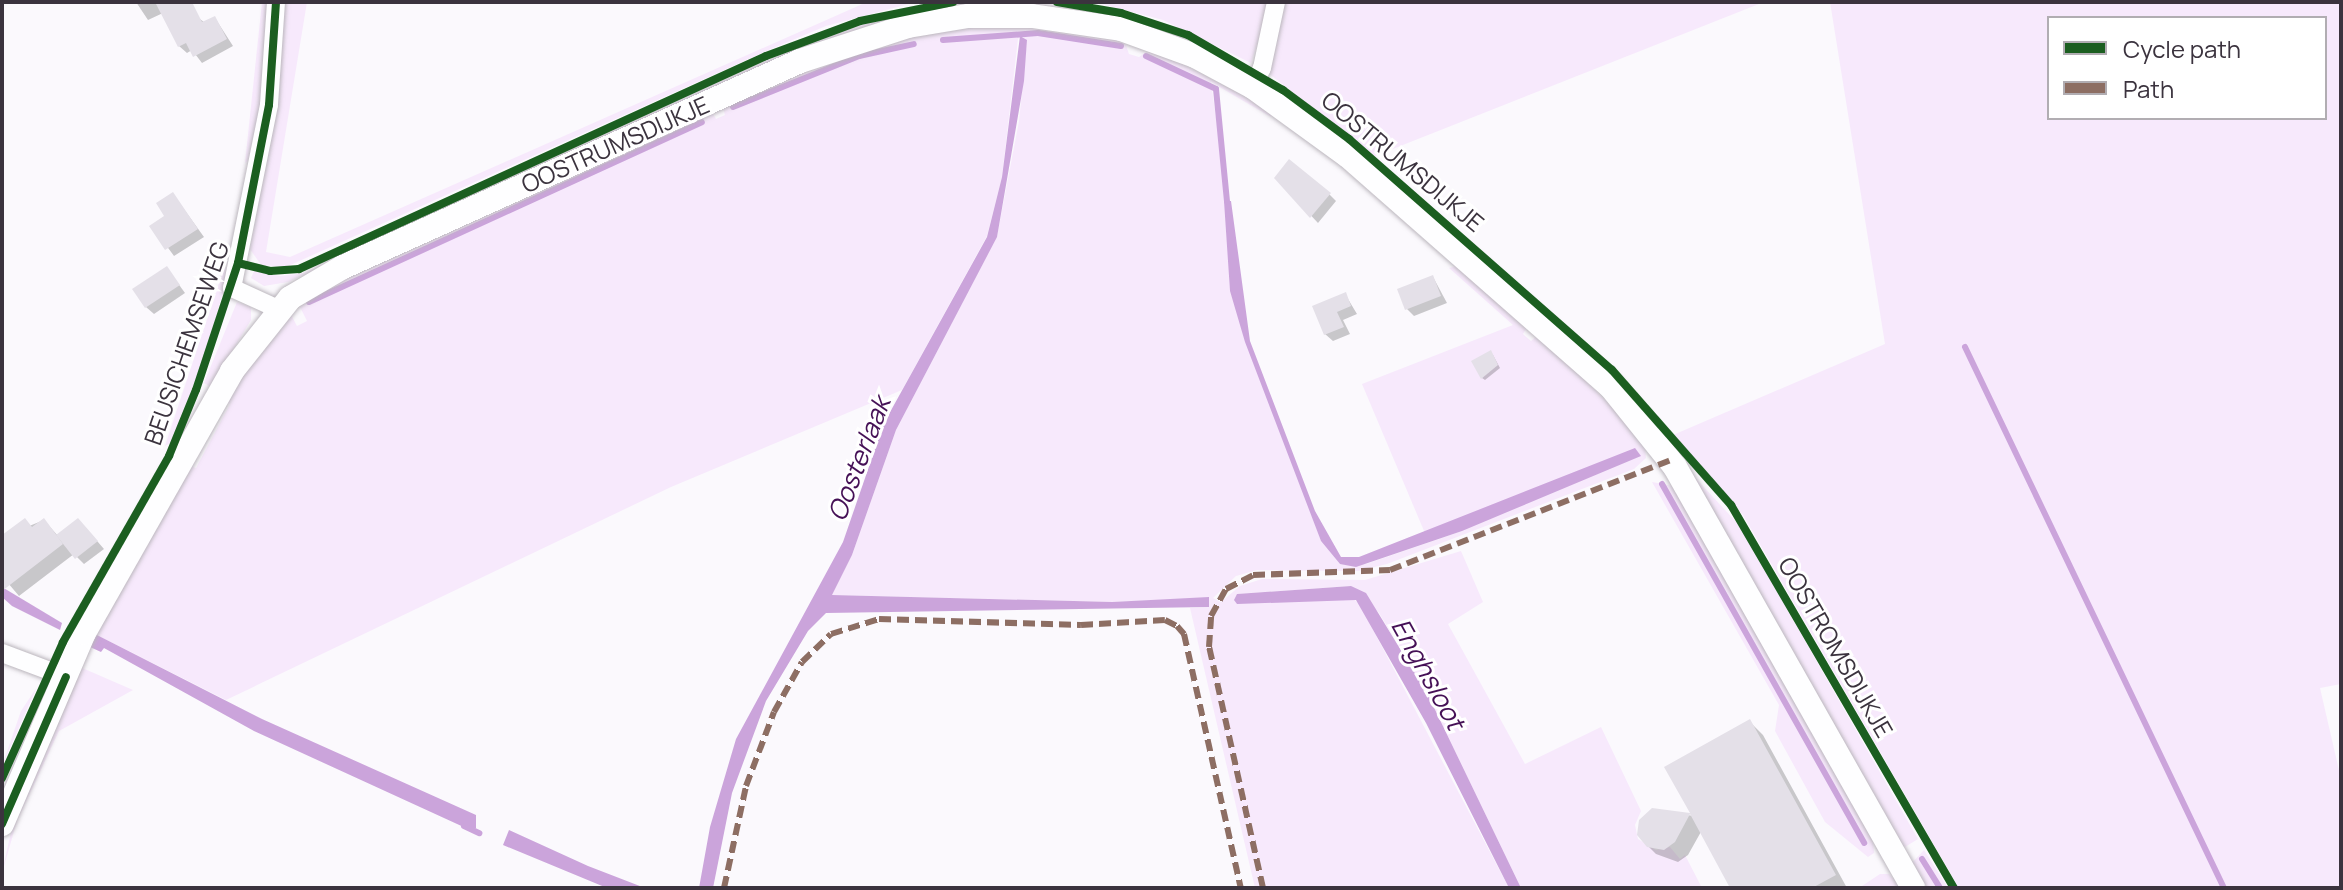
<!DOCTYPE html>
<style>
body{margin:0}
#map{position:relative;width:2343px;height:890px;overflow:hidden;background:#fbf9fd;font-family:Manrope,sans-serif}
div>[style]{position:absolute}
.green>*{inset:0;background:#f7e9fc}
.water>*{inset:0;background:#cba4db}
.shadow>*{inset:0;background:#0003}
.stream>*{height:6px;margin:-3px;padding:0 3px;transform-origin:3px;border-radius:3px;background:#cba4db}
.building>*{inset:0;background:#e4e0e8}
.roads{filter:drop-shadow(0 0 2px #bbb6bd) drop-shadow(0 0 2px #bbb6bd)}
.minor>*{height:18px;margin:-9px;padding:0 9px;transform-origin:9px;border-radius:9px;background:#fefeff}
.tertiary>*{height:24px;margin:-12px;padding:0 12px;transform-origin:12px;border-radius:12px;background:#fefeff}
.quiet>*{height:6px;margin-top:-3px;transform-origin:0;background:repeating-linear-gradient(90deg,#8d6e63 0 12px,transparent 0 18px)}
.cycleway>*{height:8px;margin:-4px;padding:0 4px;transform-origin:4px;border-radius:4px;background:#1b5e20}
span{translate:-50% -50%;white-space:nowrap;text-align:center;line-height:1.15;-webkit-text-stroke:6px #fff;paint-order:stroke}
.street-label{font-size:24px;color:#3b333e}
.water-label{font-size:26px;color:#451056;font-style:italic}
.frame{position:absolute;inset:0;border:4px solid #3b333e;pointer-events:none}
.legend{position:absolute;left:2047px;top:16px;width:280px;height:104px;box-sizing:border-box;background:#fff;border:2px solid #b1adb2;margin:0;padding:10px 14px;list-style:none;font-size:24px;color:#3b333e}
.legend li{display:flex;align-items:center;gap:16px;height:40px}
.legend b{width:40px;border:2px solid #b1adb2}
</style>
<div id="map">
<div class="green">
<i style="clip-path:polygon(262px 2px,268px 2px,265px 74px,253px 157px,245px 163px)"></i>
<i style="clip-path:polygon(283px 2px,307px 2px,266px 252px,290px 257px,867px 2px,916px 2px,826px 26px,764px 52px,286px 267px,261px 265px,250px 249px,274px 123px)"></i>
<i style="clip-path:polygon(1094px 2px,1271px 2px,1251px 63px,1163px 20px)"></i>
<i style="clip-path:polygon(1281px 2px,1764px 2px,1375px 156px,1268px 73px)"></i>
<i style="clip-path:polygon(evenodd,1830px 2px,2341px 2px,2341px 684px,2320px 688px,2341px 779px,2341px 888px,1959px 888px,1743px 515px,1673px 435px,1885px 344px,1830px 2px,2049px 18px,2325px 18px,2325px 118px,2049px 118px,2049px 18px)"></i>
<i style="clip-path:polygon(933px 9px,799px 50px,288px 282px,264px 286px,251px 278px,254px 271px,280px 276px,304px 273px,768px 60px,861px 25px)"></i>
<i style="clip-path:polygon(1024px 27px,1124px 40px,1129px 54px,1139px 57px,1152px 48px,1272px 110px,1271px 117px,1211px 82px,1225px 182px,1230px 291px,1321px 541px,1340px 564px,1366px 564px,1462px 531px,1427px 538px,1362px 384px,1513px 325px,1449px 268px,1457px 266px,1529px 324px,1523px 334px,1531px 341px,1539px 334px,1628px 423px,1645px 447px,1646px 458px,1634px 469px,1387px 564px,1358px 571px,1257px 570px,1236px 576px,1213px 598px,1221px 602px,1240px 586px,1262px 579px,1365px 580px,1461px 551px,1483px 602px,1448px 624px,1525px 764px,1601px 727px,1641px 811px,1635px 825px,1638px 839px,1656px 850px,1670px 847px,1680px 859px,1685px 855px,1702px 888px,1521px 888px,1427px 693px,1379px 613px,1351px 586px,1237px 594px,1350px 597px,1359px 603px,1509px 888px,1255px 888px,1190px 608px,1209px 607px,1208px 598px,1112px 602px,831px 595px,852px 555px,896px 430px,997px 236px,1019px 121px,1027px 41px,1022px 36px,1018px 39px,1002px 177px,987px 236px,902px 390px,671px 487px,226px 700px,95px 634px,190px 466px,196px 468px,230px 404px,224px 400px,289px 311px,297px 326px,307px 321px,298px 303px,310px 295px,712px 112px,716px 119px,725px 115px,723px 108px,810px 67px,904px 38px,967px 28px)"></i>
<i style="clip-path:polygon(224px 268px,229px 269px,208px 347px,172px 442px,165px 446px)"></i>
<i style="clip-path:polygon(237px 302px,251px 307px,251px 320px,211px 387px,204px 383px)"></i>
<i style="clip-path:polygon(1675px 456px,1739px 525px,1918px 839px,1905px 847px,1897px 843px)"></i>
<i style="clip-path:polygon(1652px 482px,1673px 486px,1873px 838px,1874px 853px,1868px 857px,1825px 822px,1775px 731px,1779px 705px)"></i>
<i style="clip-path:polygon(80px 667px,133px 690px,59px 731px,17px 821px,2px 873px,14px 818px)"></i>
<i style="clip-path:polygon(37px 687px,2px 766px,21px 711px)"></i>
<i style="clip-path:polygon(1924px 850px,1948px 888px,1925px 888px,1910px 865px)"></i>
<i style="clip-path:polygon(1880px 874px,1889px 874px,1902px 888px,1859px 888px)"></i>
</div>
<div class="water">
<i style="clip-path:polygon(1020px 36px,1027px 40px,1024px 81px,997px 237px,896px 430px,852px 555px,832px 595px,1112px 602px,1209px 597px,1209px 607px,826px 613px,808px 631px,766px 701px,732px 793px,713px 888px,699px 888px,710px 827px,736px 739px,843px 542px,884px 423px,987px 237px,1002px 177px)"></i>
<i style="clip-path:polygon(1224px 201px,1231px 201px,1250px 341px,1315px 511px,1341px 557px,1359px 557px,1635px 448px,1641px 456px,1462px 531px,1356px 567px,1340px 564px,1321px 541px,1245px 342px,1230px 291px)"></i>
<i style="clip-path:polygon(1351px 586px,1366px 593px,1427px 693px,1521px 888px,1509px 888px,1426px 723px,1356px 600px,1237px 604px,1234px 600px,1237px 594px)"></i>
<i style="clip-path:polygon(2px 587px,62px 623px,60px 630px,12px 606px,2px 597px)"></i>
<i style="clip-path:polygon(95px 634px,262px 719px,476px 815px,476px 828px,468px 829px,254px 731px,104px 648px,101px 652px,90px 647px)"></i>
<i style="clip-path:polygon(509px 830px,588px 866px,645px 888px,607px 888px,503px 845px)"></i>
</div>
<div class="shadow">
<i style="clip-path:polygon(136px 2px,179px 2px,205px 23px,215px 18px,233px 46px,202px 63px,192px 50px,187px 53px,179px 46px,163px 13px,148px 20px)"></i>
<i style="clip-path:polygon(1276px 178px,1329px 194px,1336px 201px,1318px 223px)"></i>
<i style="clip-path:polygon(173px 194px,204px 237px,174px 256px,152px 226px,167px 216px)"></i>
<i style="clip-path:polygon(167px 268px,185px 293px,154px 314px,146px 307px)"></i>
<i style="clip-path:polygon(1433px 277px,1447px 303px,1414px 316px,1407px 309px)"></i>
<i style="clip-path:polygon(1345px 294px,1357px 314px,1343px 320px,1350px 334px,1333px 341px,1325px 334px)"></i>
<i style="clip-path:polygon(1493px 355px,1500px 368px,1485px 380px,1482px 378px)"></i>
<i style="clip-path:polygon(44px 520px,58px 536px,85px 527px,104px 549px,84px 564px,74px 554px,19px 596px,2px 576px,2px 537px)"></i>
<i style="clip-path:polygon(1750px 722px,1763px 735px,1847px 888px,1732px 888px,1702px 830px,1688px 855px,1678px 862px,1656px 854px,1643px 841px,1652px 810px,1694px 816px)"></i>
</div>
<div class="stream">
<i style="left:943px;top:40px;width:95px;rotate:-4.2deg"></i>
<i style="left:1038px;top:33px;width:84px;rotate:8.9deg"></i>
<i style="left:1146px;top:56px;width:77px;rotate:25.2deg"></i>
<i style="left:1216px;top:89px;width:113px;rotate:84.4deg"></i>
<i style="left:733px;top:107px;width:136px;rotate:-22deg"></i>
<i style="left:859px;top:56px;width:56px;rotate:-12.3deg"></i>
<i style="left:309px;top:302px;width:432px;rotate:-24.6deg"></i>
<i style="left:1965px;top:347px;width:600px;rotate:64.42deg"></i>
<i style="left:1662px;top:484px;width:412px;rotate:60.6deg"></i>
<i style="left:464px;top:826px;width:17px;rotate:25deg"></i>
<i style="left:1922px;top:859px;width:34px;rotate:58deg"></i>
</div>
<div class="building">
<i style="clip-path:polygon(155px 2px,192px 2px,202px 22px,215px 16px,227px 39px,193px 57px,186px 43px,178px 47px)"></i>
<i style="clip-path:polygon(1289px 159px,1331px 193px,1310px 218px,1274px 178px)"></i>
<i style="clip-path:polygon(173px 192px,198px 229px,165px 250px,149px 226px,164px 216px,156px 203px)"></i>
<i style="clip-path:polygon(167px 266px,180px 285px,145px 308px,132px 289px)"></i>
<i style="clip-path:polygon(1433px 275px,1441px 296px,1405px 310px,1397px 289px)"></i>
<i style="clip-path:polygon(1346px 292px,1351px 306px,1337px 312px,1344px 327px,1324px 335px,1312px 306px)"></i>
<i style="clip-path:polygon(1491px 350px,1498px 365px,1481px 379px,1471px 361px)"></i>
<i style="clip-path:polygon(25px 518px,32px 527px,44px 518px,63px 544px,2px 591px,2px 535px)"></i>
<i style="clip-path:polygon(78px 518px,98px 541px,75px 559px,56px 535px)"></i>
<i style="clip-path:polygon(1750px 719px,1836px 875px,1812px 888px,1730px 888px,1690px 814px,1675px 842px,1664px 850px,1647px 847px,1637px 835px,1639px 820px,1652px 808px,1690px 813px,1664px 767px)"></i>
</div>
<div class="roads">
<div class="minor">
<i style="left:276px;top:2px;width:103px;rotate:93.9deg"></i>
<i style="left:269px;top:105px;width:187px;rotate:101.4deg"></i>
<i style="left:232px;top:288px;width:51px;rotate:24.5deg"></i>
<i style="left:1253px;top:87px;width:21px;rotate:-65deg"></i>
<i style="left:1262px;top:68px;width:67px;rotate:-78deg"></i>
<i style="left:2px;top:653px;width:68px;rotate:20.6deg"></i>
</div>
<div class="tertiary">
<i style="left:2px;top:824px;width:208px;rotate:-66.8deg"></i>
<i style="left:84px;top:633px;width:301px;rotate:-60.5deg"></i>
<i style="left:232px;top:371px;width:93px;rotate:-51.5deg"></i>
<i style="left:290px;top:298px;width:61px;rotate:-30.3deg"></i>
<i style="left:343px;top:267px;width:501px;rotate:-24.26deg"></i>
<i style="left:800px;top:61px;width:114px;rotate:-18deg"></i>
<i style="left:908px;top:26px;width:61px;rotate:-9.5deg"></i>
<i style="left:968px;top:16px;width:64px"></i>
<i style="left:1032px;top:16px;width:90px;rotate:8.3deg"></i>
<i style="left:1121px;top:29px;width:79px;rotate:20deg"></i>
<i style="left:1195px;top:56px;width:66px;rotate:28.1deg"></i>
<i style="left:1253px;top:87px;width:117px;rotate:36deg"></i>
<i style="left:1348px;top:156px;width:350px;rotate:41.3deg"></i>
<i style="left:1611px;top:387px;width:102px;rotate:51.3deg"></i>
<i style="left:1675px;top:467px;width:484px;rotate:60.5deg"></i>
</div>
</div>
<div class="quiet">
<i style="left:724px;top:888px;width:104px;rotate:-77.8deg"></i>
<i style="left:746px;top:786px;width:79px;rotate:-69.3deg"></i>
<i style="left:774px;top:712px;width:57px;rotate:-60.8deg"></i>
<i style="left:802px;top:662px;width:40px;rotate:-44deg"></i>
<i style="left:831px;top:634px;width:50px;rotate:-17.4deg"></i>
<i style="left:879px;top:619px;width:202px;rotate:1.7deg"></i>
<i style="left:1081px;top:625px;width:84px;rotate:-3.4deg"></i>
<i style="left:1165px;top:620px;width:13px;rotate:27deg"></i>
<i style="left:1177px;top:626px;width:11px;rotate:49deg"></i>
<i style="left:1184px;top:634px;width:260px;rotate:77.4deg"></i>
<i style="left:1263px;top:888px;width:247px;rotate:-102.6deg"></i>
<i style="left:1209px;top:647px;width:31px;rotate:-86deg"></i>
<i style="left:1211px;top:616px;width:31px;rotate:-61deg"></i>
<i style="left:1226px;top:589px;width:30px;rotate:-27deg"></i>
<i style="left:1253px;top:575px;width:137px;rotate:-2.1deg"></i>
<i style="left:1390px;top:570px;width:301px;rotate:-21.4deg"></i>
</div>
<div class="cycleway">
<i style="left:1057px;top:2px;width:65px;rotate:9.8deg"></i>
<i style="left:1121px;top:13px;width:71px;rotate:18.2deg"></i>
<i style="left:1188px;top:35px;width:110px;rotate:30.1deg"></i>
<i style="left:1283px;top:90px;width:82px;rotate:36.6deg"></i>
<i style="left:1349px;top:139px;width:350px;rotate:41.3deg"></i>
<i style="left:1612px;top:370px;width:180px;rotate:48.6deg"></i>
<i style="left:1731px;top:505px;width:443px;rotate:59.8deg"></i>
<i style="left:238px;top:263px;width:33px;rotate:14deg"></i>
<i style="left:270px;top:271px;width:29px;rotate:-4deg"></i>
<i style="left:299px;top:269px;width:513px;rotate:-24.52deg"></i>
<i style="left:766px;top:56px;width:100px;rotate:-20.4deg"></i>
<i style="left:860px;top:21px;width:95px;rotate:-11.5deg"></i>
<i style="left:2px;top:778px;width:149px;rotate:-65.8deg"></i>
<i style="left:63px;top:642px;width:214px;rotate:-60.3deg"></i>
<i style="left:169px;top:456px;width:71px;rotate:-67.8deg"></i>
<i style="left:196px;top:390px;width:134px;rotate:-71.7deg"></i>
<i style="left:238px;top:263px;width:161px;rotate:-78.9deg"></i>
<i style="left:269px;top:105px;width:103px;rotate:-86.1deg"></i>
<i style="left:2px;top:824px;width:160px;rotate:-66.5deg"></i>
</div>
<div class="street-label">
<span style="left:615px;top:144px;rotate:-24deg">OOSTRUMSDIJKJE</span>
<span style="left:1403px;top:161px;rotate:40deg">OOSTRUMSDIJKJE</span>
<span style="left:186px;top:343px;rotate:-71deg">BEUSICHEMSEWEG</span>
<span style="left:1836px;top:647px;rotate:60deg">OOSTROMSDIJKJE</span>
</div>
<div class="water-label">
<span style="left:859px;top:459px;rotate:-69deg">Oosterlaak</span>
<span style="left:1428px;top:674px;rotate:61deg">Enghsloot</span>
</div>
<div class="frame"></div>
<ul class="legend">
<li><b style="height:10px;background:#1b5e20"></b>Cycle path</li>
<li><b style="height:10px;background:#8d6e63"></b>Path</li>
</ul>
</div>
